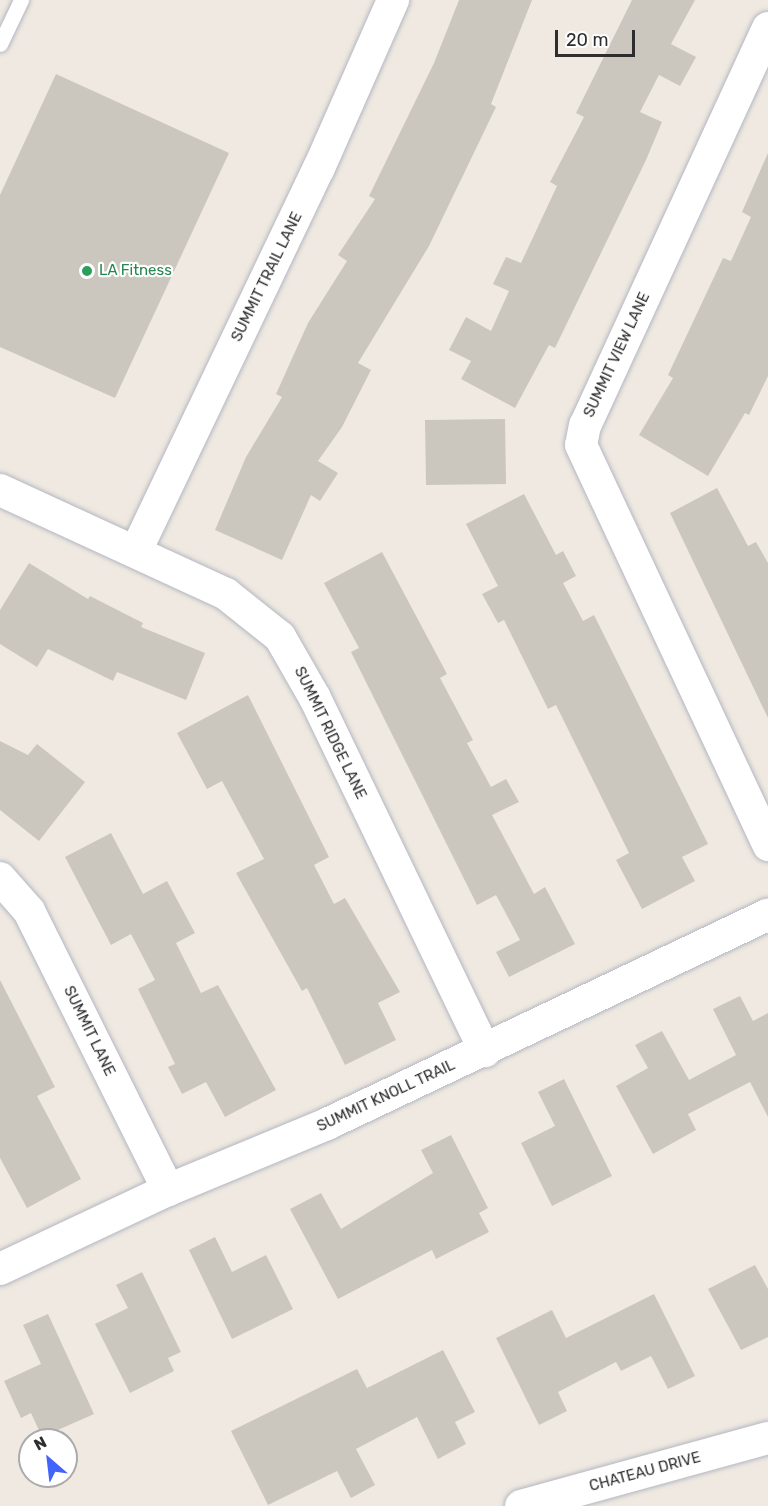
<!DOCTYPE html>
<style>
body{margin:0}
#map{position:relative;width:768px;height:1506px;overflow:hidden;background:#efe9e1;font-family:Rubik,sans-serif}
div>[style]{position:absolute}
.building>*{inset:0;background:#cbc7bf}
.roads{filter:drop-shadow(0 0 2px #b4b7c1) drop-shadow(0 0 2px #b4b7c1)}
.service>*{height:15px;margin:-7.5px;padding:0 7.5px;transform-origin:7.5px;border-radius:7.5px;background:#fff}
.minor>*{height:32px;margin:-16px;padding:0 16px;transform-origin:16px;border-radius:16px;background:#fff}
.dots>*{width:16px;height:16px;translate:-50% -50%;box-sizing:border-box;border:3px solid #fff;border-radius:50%}
span{translate:-50% -50%;white-space:nowrap;text-align:center;line-height:1.15;-webkit-text-stroke:4.5px #fff;paint-order:stroke}
.leisure-label{font-size:15px;color:#27864d}
.left{translate:0 -50%;text-align:left}
.street-label{font-size:15px;color:#2e2e2e}
.north{position:absolute;left:18px;top:1428px;width:60px;height:60px;box-sizing:border-box;background:#fff;border:2px solid #ababab;border-radius:50%;rotate:332deg;font-size:16px;font-weight:700;line-height:24px;text-align:center;color:#2e2e2e}
.north::after{content:'';display:block;margin:auto;width:21px;height:27px;background:#4264fb;clip-path:polygon(50% 0,100% 100%,50% 72%,0 100%)}
.scale{position:absolute;left:555px;top:30px;width:80px;height:27px;box-sizing:border-box;border:3px solid #2e2e2e;border-top:0;padding-left:8px;font-size:18px;line-height:21px;white-space:nowrap;color:#2e2e2e;-webkit-text-stroke:4px #fff;paint-order:stroke}
</style>
<div id="map">
<div class="building">
<i style="clip-path:polygon(459px 0,532px 0,491px 104px,496px 107px,429px 246px,358px 363px,371px 370px,342px 427px,318px 461px,338px 473px,320px 501px,311px 495px,282px 560px,215px 530px,246px 457px,282px 397px,276px 394px,308px 323px,347px 261px,338px 255px,375px 199px,369px 196px,434px 63px)"></i>
<i style="clip-path:polygon(632px 0,695px 0,671px 44px,696px 57px,680px 86px,659px 75px,640px 112px,662px 122px,646px 160px,555px 348px,549px 345px,515px 408px,461px 379px,471px 361px,449px 350px,466px 317px,491px 331px,509px 291px,493px 284px,506px 257px,521px 263px,557px 186px,550px 182px,584px 117px,576px 113px)"></i>
<i style="clip-path:polygon(56px 74px,229px 153px,115px 398px,0 347px,0 195px)"></i>
<i style="clip-path:polygon(768px 153px,768px 376px,749px 415px,745px 413px,708px 476px,639px 435px,673px 378px,668px 375px,723px 258px,731px 261px,751px 217px,742px 212px)"></i>
<i style="clip-path:polygon(505px 419px,506px 484px,426px 485px,425px 420px)"></i>
<i style="clip-path:polygon(717px 488px,748px 546px,756px 542px,768px 563px,768px 718px,670px 513px)"></i>
<i style="clip-path:polygon(524px 494px,556px 555px,563px 551px,576px 576px,563px 583px,583px 621px,594px 615px,708px 844px,682px 857px,695px 881px,642px 909px,616px 860px,629px 853px,556px 705px,548px 709px,504px 620px,498px 623px,482px 594px,498px 586px,466px 524px)"></i>
<i style="clip-path:polygon(382px 552px,447px 674px,440px 678px,473px 740px,467px 743px,491px 787px,506px 779px,519px 802px,492px 815px,534px 894px,545px 887px,575px 944px,509px 977px,496px 952px,520px 940px,496px 895px,477px 905px,351px 652px,359px 648px,324px 583px)"></i>
<i style="clip-path:polygon(29px 563px,88px 599px,90px 596px,143px 623px,141px 627px,205px 653px,186px 700px,117px 672px,113px 681px,48px 649px,37px 667px,0 644px,0 610px)"></i>
<i style="clip-path:polygon(248px 695px,329px 857px,314px 865px,334px 904px,345px 898px,400px 992px,378px 1003px,396px 1040px,345px 1065px,307px 988px,302px 991px,236px 873px,264px 859px,222px 781px,207px 789px,177px 733px)"></i>
<i style="clip-path:polygon(0 741px,28px 755px,37px 744px,85px 782px,39px 841px,0 810px)"></i>
<i style="clip-path:polygon(111px 833px,143px 894px,167px 881px,195px 933px,176px 943px,201px 993px,218px 985px,276px 1090px,225px 1117px,206px 1082px,182px 1094px,168px 1067px,175px 1064px,138px 989px,155px 980px,131px 934px,111px 945px,65px 857px)"></i>
<i style="clip-path:polygon(0 980px,55px 1087px,37px 1096px,81px 1179px,27px 1208px,0 1158px)"></i>
<i style="clip-path:polygon(740px 996px,753px 1021px,768px 1013px,768px 1117px,750px 1082px,688px 1114px,696px 1130px,653px 1154px,616px 1086px,648px 1068px,635px 1045px,662px 1031px,689px 1080px,736px 1055px,713px 1009px)"></i>
<i style="clip-path:polygon(564px 1079px,612px 1176px,552px 1206px,521px 1143px,555px 1126px,538px 1092px)"></i>
<i style="clip-path:polygon(451px 1135px,488px 1208px,479px 1213px,489px 1232px,436px 1259px,432px 1250px,338px 1299px,290px 1209px,321px 1193px,341px 1229px,433px 1173px,421px 1150px)"></i>
<i style="clip-path:polygon(215px 1237px,232px 1272px,266px 1255px,293px 1309px,232px 1339px,189px 1250px)"></i>
<i style="clip-path:polygon(755px 1265px,768px 1289px,768px 1337px,741px 1350px,708px 1289px)"></i>
<i style="clip-path:polygon(142px 1272px,181px 1352px,168px 1358px,174px 1371px,130px 1393px,95px 1324px,128px 1308px,116px 1285px)"></i>
<i style="clip-path:polygon(654px 1294px,695px 1376px,668px 1389px,651px 1356px,621px 1371px,616px 1362px,558px 1392px,567px 1411px,539px 1425px,496px 1338px,552px 1310px,566px 1338px)"></i>
<i style="clip-path:polygon(48px 1314px,94px 1414px,42px 1437px,31px 1413px,21px 1418px,4px 1381px,41px 1364px,23px 1325px)"></i>
<i style="clip-path:polygon(443px 1350px,475px 1412px,455px 1422px,466px 1444px,438px 1459px,417px 1417px,356px 1449px,375px 1485px,351px 1498px,337px 1471px,268px 1505px,231px 1431px,357px 1369px,367px 1388px)"></i>
</div>
<div class="roads">
<div class="service">
<i style="left:0;top:44px;width:49px;rotate:-64.5deg"></i>
</div>
<div class="minor">
<i style="left:768px;top:28px;width:437px;rotate:114.7deg"></i>
<i style="left:585px;top:425px;width:20px;rotate:101deg"></i>
<i style="left:581px;top:445px;width:442px;rotate:64.9deg"></i>
<i style="left:0;top:490px;width:249px;rotate:24.7deg"></i>
<i style="left:226px;top:594px;width:69px;rotate:38.5deg"></i>
<i style="left:280px;top:637px;width:70px;rotate:60.2deg"></i>
<i style="left:315px;top:698px;width:392px;rotate:64.3deg"></i>
<i style="left:136px;top:551px;width:424px;rotate:-64.5deg"></i>
<i style="left:319px;top:168px;width:184px;rotate:-66.2deg"></i>
<i style="left:0;top:878px;width:44px;rotate:48.7deg"></i>
<i style="left:29px;top:911px;width:312px;rotate:63.5deg"></i>
<i style="left:0;top:1269px;width:186px;rotate:-25.2deg"></i>
<i style="left:168px;top:1190px;width:172px;rotate:-22.5deg"></i>
<i style="left:327px;top:1124px;width:488px;rotate:-25.4deg"></i>
<i style="left:521px;top:1506px;width:256px;rotate:-15.4deg"></i>
</div>
</div>
<div class="dots">
<i style="left:87px;top:271px;background:#2e9e5b"></i>
</div>
<div class="leisure-label">
<span class="left" style="left:99px;top:271px">LA Fitness</span>
</div>
<div class="street-label">
<span style="left:267px;top:277px;rotate:-64deg">SUMMIT TRAIL LANE</span>
<span style="left:617px;top:355px;rotate:-65deg">SUMMIT VIEW LANE</span>
<span style="left:330px;top:733px;rotate:64deg">SUMMIT RIDGE LANE</span>
<span style="left:89px;top:1031px;rotate:64deg">SUMMIT LANE</span>
<span style="left:386px;top:1096px;rotate:-25deg">SUMMIT KNOLL TRAIL</span>
<span style="left:645px;top:1472px;rotate:-15deg">CHATEAU DRIVE</span>
</div>
<div class="north">N</div>
<div class="scale">20 m</div>
</div>
